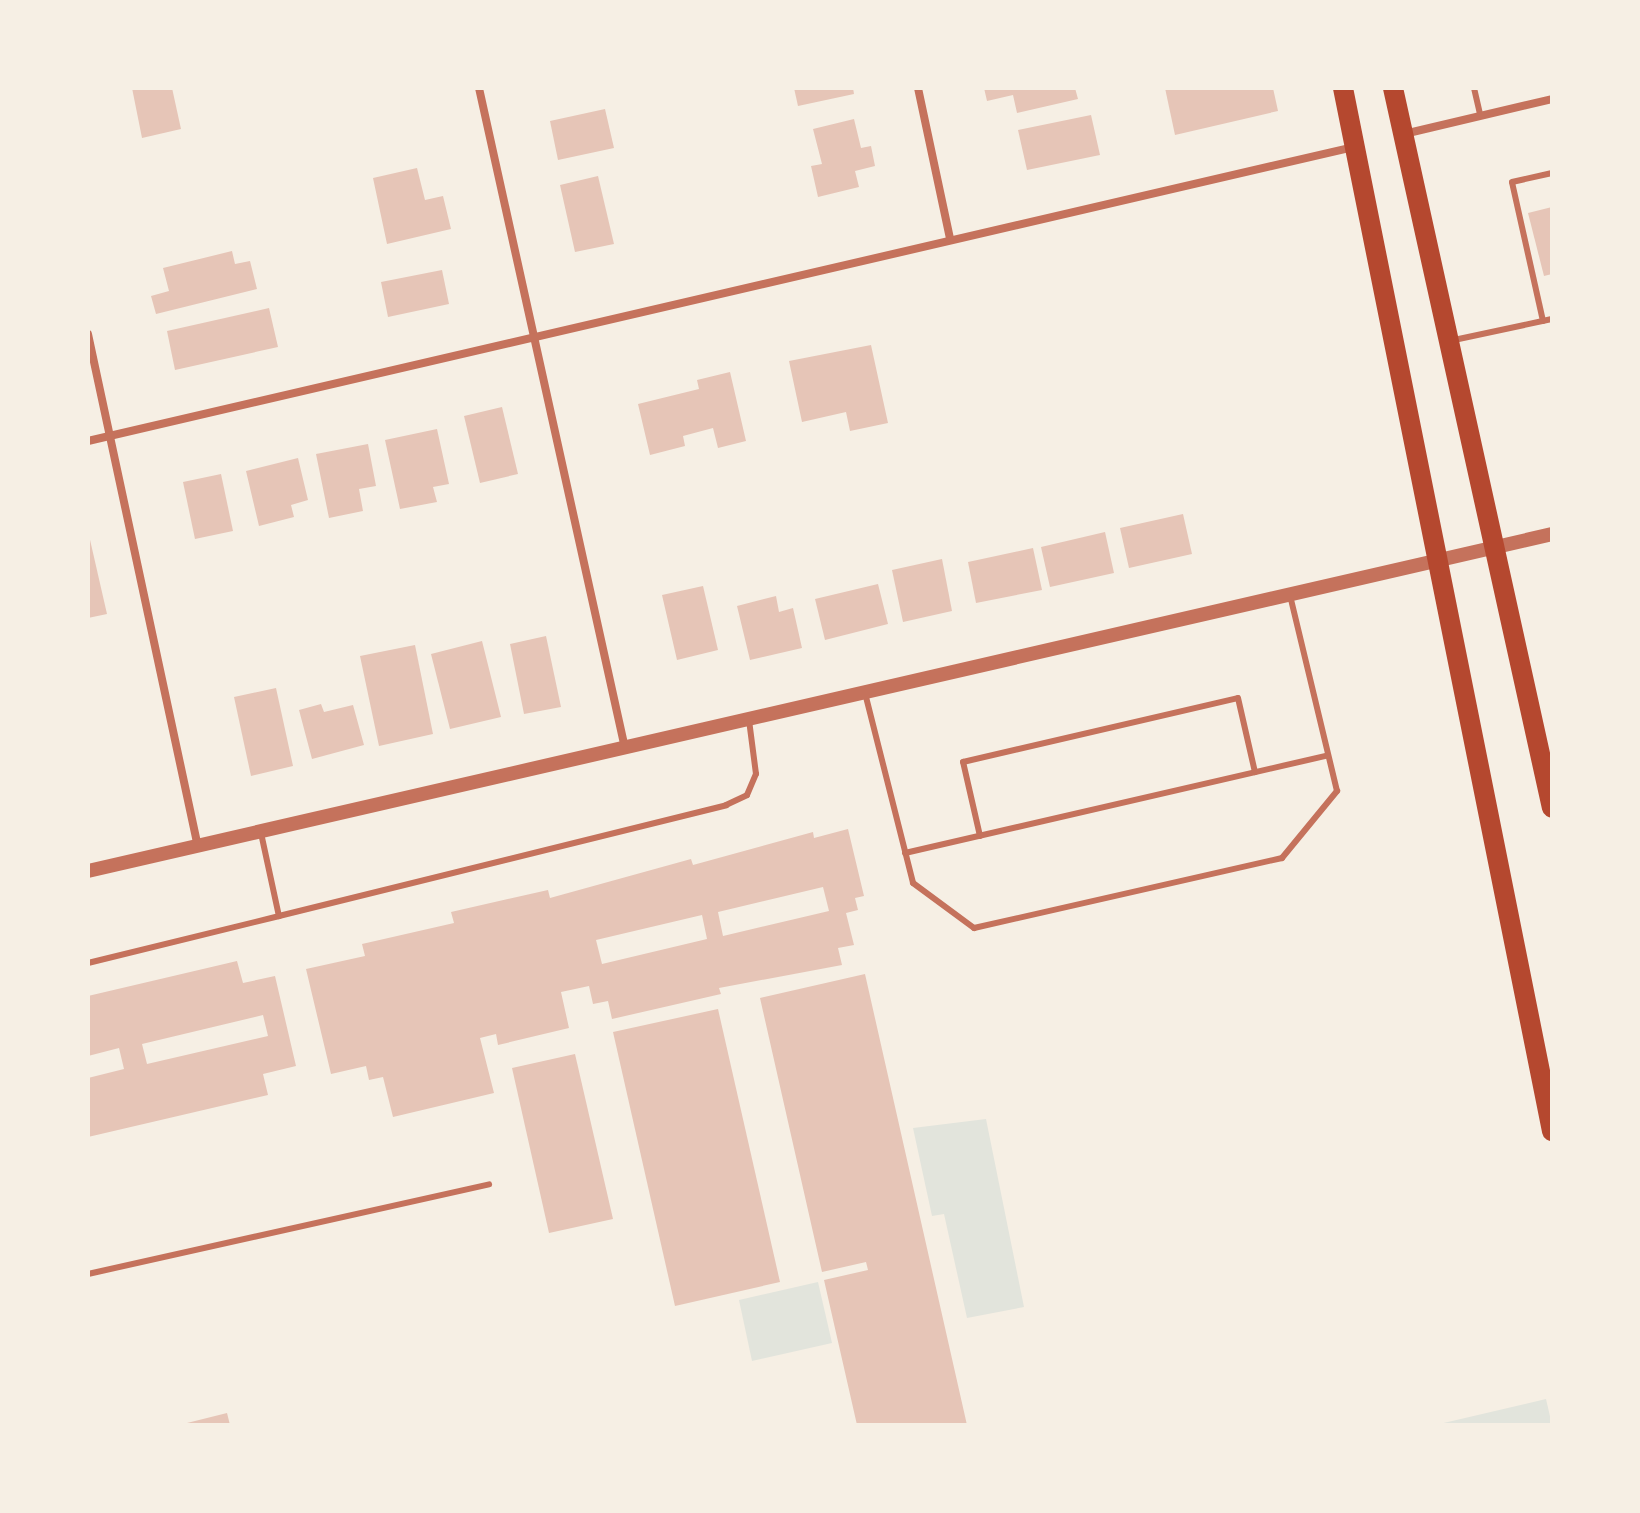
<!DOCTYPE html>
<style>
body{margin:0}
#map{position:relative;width:1640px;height:1513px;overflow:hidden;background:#f6efe4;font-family:"Golos Text",sans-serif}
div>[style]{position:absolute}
.green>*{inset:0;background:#e2e4dc}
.building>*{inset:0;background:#e6c5b7}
.service>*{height:6px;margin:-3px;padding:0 3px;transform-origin:3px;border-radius:3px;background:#c5725c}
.minor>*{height:8px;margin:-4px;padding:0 4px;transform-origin:4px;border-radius:4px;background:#c5725c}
.tertiary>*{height:14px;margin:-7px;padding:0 7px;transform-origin:7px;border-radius:7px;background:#c5725c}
.primary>*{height:20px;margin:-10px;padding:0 10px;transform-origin:10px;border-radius:10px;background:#b5482f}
span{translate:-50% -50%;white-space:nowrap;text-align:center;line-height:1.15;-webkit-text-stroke:8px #f6efe4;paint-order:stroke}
.frame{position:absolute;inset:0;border:90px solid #f6efe4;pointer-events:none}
</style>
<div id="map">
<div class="green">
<i style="clip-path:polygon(986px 1119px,1024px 1307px,967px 1318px,944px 1214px,932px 1216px,913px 1128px)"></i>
<i style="clip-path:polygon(818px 1282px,832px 1343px,752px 1361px,739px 1300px)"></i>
<i style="clip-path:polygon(1546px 1399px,1552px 1425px,1435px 1425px)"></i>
</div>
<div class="building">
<i style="clip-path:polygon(132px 88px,172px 88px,181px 129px,142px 138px)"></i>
<i style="clip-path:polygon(794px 88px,853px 88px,854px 94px,798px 106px)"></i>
<i style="clip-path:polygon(984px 88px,1075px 88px,1078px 99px,1017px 113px,1013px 95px,987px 101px)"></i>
<i style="clip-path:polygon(1165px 88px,1273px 88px,1278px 111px,1175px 135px)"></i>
<i style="clip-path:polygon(605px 109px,614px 148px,558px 160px,550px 121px)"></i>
<i style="clip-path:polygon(1091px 115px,1100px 155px,1027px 170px,1018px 130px)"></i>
<i style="clip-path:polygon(854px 119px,861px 148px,871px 146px,875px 166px,855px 171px,859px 187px,818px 197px,811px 166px,822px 164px,813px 129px)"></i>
<i style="clip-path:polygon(417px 168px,425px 200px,443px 196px,451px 229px,387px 244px,373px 178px)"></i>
<i style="clip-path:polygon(598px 176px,614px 244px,575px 252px,560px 185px)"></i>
<i style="clip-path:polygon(1552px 207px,1552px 274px,1544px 276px,1528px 213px)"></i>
<i style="clip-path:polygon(232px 251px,235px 264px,250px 261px,257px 289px,156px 314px,151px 296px,169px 291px,163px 268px)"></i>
<i style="clip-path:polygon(442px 270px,449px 304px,388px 317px,381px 282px)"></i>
<i style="clip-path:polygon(269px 308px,278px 347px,175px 370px,167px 331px)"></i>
<i style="clip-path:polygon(871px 345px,888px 423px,850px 431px,846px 412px,802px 422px,789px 361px)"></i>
<i style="clip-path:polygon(730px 372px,746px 441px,718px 448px,713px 428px,683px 436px,685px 446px,650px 455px,638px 404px,699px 389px,697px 380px)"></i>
<i style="clip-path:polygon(502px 407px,518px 474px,480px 483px,464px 416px)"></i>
<i style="clip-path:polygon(437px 429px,449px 484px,433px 487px,437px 502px,400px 509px,385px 440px)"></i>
<i style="clip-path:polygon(368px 444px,376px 486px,359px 489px,363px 511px,329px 518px,316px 454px)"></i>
<i style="clip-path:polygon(298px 458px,308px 500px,291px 505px,294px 517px,259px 526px,246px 471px)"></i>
<i style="clip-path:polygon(221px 474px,233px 531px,195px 539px,183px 482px)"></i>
<i style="clip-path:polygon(1183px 514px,1192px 554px,1129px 568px,1120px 528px)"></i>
<i style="clip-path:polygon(88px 531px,107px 614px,88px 618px)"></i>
<i style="clip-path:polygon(1105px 532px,1114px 573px,1050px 587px,1041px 547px)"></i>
<i style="clip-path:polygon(1033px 548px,1042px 590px,976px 603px,968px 562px)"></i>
<i style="clip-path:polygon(942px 559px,952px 611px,903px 622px,892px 570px)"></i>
<i style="clip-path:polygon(878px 584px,888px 624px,825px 640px,815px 599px)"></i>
<i style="clip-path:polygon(703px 586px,718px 650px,677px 660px,662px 595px)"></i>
<i style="clip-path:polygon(776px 596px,779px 612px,793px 608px,802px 648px,750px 660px,737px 606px)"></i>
<i style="clip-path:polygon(546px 636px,561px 707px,524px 714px,510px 644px)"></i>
<i style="clip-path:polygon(482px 641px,501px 717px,450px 729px,431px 654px)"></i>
<i style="clip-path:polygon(415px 645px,433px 734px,379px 746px,360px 656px)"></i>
<i style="clip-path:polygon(276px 688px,293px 766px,251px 776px,234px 697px)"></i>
<i style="clip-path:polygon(321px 704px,324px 712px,353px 705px,364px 745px,312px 759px,299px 710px)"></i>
<i style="clip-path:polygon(evenodd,848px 829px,864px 896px,855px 898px,858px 910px,846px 913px,854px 945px,838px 948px,842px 965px,719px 988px,721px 994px,612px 1019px,608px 1001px,593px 1004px,589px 986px,561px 992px,569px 1028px,498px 1045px,496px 1034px,480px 1038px,494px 1093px,393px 1117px,383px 1077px,369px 1080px,366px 1066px,331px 1074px,306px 969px,365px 956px,362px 944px,454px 923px,451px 912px,548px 890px,550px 898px,691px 859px,693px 865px,813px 832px,814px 838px,848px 829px,823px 887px,829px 911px,723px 936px,718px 912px,823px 887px,848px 829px,702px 915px,707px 939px,602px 964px,596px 940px,702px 915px)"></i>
<i style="clip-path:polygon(evenodd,237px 961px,243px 983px,275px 976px,296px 1066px,263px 1074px,268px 1095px,88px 1137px,88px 1078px,124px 1069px,119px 1048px,88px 1056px,88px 996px,237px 961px,263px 1015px,268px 1036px,147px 1064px,142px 1044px,263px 1015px)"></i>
<i style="clip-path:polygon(865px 974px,967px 1425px,857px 1425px,824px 1280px,868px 1270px,866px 1262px,822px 1272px,760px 998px)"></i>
<i style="clip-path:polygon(718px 1009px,780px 1282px,675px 1306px,613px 1032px)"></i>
<i style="clip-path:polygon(575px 1054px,613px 1219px,549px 1233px,512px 1068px)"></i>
<i style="clip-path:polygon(227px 1413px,230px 1425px,183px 1425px,183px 1424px)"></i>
</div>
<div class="service">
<i style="left:1474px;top:88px;width:28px;rotate:77deg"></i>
<i style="left:1543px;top:321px;width:142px;rotate:-102.6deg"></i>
<i style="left:1512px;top:182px;width:41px;rotate:-12.7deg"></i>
<i style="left:1454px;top:340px;width:100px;rotate:-12.1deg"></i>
<i style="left:865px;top:693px;width:196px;rotate:75.8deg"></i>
<i style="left:913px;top:883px;width:76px;rotate:36.4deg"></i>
<i style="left:974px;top:928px;width:316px;rotate:-12.8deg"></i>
<i style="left:1282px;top:858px;width:87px;rotate:-50.6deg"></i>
<i style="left:1337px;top:791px;width:202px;rotate:-103.5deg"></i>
<i style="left:261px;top:833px;width:85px;rotate:77.8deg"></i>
<i style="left:279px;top:916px;width:461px;rotate:-13.9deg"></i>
<i style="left:726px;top:805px;width:23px;rotate:-25deg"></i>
<i style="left:747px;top:795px;width:23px;rotate:-67deg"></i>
<i style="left:756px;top:774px;width:54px;rotate:-97.4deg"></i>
<i style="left:980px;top:836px;width:76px;rotate:-102.9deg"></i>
<i style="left:963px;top:762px;width:282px;rotate:-13.1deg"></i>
<i style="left:1238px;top:698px;width:76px;rotate:77.1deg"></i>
<i style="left:905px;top:853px;width:434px;rotate:-13deg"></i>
<i style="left:88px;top:963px;width:197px;rotate:-13.8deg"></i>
<i style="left:88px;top:1274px;width:411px;rotate:-12.6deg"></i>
</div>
<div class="minor">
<i style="left:479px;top:88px;width:676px;rotate:77.53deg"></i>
<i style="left:918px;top:88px;width:153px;rotate:78deg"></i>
<i style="left:1404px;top:134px;width:152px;rotate:-13.3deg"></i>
<i style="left:88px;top:334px;width:525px;rotate:77.9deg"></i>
<i style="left:88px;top:441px;width:1299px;rotate:-13.08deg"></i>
</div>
<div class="tertiary">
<i style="left:88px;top:871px;width:1502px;rotate:-12.96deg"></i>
</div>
<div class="primary">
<i style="left:1343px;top:88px;width:1064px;rotate:78.67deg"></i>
<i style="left:1393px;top:88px;width:737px;rotate:77.55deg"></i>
</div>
<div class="frame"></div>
</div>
